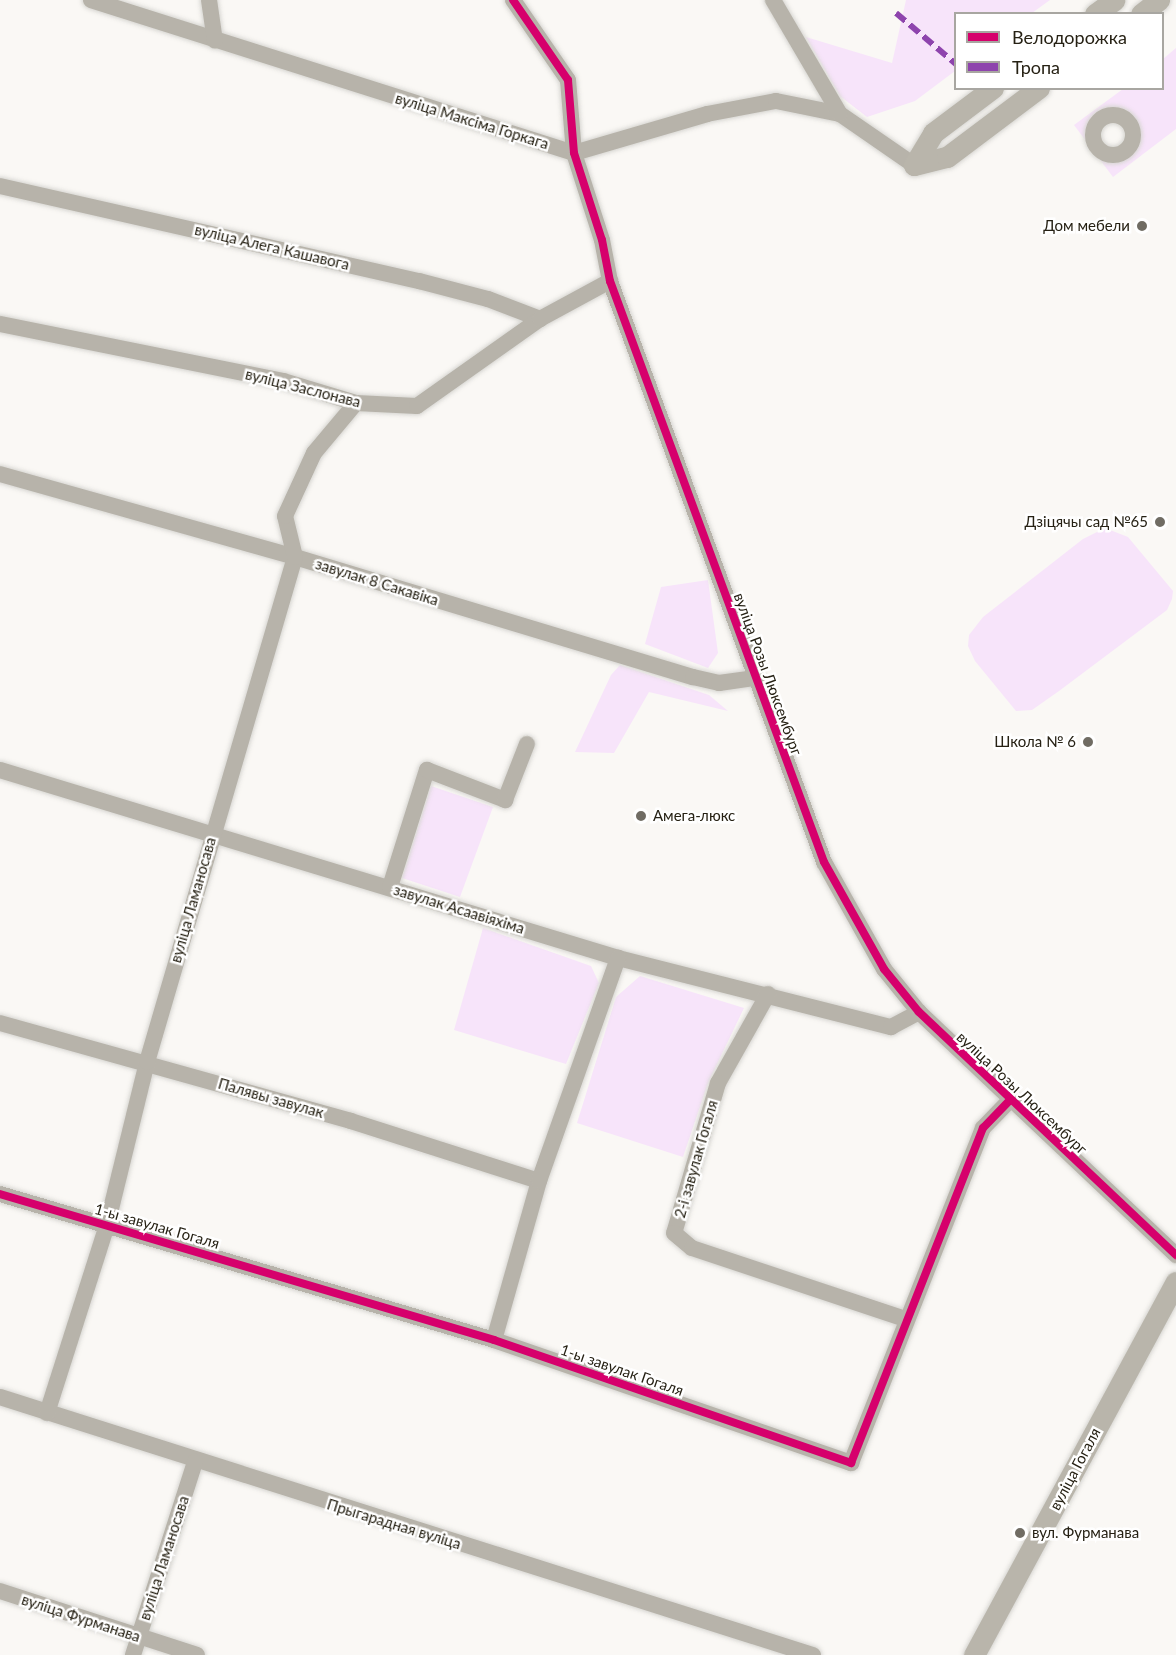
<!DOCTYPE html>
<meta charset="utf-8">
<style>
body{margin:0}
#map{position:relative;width:1176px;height:1655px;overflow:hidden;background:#faf8f5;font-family:Lato,sans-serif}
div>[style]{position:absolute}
.green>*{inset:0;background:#f7e4fa}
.roads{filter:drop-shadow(0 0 2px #d7d6d2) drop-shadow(0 0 2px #d7d6d2)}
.minor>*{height:16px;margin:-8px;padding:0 8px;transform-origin:8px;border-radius:8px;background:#b7b3aa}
.minor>.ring{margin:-8px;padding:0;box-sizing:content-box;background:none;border:16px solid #b7b3aa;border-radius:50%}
.major>*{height:21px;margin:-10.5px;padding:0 10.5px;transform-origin:10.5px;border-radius:10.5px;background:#b9b5ab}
.quiet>*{height:6px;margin-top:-3px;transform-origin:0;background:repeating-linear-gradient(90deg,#8e44ad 0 12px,transparent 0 18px)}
.cycleway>*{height:8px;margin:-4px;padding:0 4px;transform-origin:4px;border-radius:4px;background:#d6006c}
.dots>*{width:16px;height:16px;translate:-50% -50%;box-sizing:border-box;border:3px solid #fff;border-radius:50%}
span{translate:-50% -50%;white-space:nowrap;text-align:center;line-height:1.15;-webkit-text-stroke:5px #fff;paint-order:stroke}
.street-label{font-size:15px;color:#262114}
.poi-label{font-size:15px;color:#262114}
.right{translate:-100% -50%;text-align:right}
.left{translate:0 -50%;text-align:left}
.legend{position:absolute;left:954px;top:12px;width:210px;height:78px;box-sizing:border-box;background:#fff;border:2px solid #a8a6a1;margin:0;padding:8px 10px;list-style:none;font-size:18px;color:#262114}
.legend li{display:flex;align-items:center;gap:12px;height:30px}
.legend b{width:30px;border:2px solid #a8a6a1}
</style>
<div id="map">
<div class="green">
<i style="clip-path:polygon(906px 0,1050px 0,1032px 13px,956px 14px,955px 71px,915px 101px,867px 117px,840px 96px,806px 37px,892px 63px)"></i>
<i style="clip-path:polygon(evenodd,1176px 48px,1176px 129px,1113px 177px,1074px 125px,1123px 89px,1162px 88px,1163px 59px,1176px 48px,1109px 114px,1124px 118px,1132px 131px,1129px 146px,1116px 155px,1102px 152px,1093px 138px,1097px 123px,1109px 114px)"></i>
<i style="clip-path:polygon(1105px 528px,1128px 537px,1173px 591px,1172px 599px,1167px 610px,1059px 691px,1032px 710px,1016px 711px,975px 661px,968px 646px,969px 635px,983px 617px,1083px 539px)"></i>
<i style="clip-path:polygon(708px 580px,718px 653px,708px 668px,645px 644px,661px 587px)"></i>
<i style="clip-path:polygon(620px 665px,709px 695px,728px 711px,649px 692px,614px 753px,575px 752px,611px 675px)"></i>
<i style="clip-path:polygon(431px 786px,493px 807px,460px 897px,402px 878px)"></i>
<i style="clip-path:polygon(483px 928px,591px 966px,599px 983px,566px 1064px,454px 1030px)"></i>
<i style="clip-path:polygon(640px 976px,744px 1008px,708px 1083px,683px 1157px,577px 1123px,616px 997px)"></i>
</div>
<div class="roads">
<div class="minor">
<i style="left:91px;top:0;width:507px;rotate:17.58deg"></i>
<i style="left:574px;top:153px;width:139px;rotate:-16.3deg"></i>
<i style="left:707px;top:114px;width:70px;rotate:-10.7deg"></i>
<i style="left:776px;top:101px;width:65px;rotate:11.5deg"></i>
<i style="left:840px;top:114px;width:90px;rotate:34.6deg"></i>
<i style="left:209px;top:0;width:41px;rotate:81.7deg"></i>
<i style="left:513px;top:0;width:97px;rotate:55.5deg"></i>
<i style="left:568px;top:80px;width:73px;rotate:85.3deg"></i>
<i style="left:574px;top:153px;width:91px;rotate:72.2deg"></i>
<i style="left:602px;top:240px;width:42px;rotate:79deg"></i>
<i style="left:610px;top:281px;width:619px;rotate:69.78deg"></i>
<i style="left:824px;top:862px;width:123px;rotate:60.7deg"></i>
<i style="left:884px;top:969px;width:55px;rotate:50.9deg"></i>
<i style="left:919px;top:1012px;width:354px;rotate:43.4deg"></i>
<i style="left:773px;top:0;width:132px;rotate:59.6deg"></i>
<i class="ring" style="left:1093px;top:115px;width:24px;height:24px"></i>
<i style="left:0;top:186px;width:430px;rotate:12.8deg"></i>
<i style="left:419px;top:281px;width:71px;rotate:14.6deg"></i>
<i style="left:488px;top:299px;width:56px;rotate:21deg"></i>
<i style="left:0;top:324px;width:289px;rotate:11.4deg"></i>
<i style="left:283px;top:381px;width:76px;rotate:16.8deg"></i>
<i style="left:356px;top:403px;width:61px;rotate:2.8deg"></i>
<i style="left:417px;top:406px;width:151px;rotate:-35.3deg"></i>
<i style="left:540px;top:319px;width:80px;rotate:-28.5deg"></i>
<i style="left:0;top:474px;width:306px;rotate:15.7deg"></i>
<i style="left:295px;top:557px;width:416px;rotate:16.8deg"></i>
<i style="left:693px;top:677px;width:27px;rotate:13deg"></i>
<i style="left:719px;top:683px;width:35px;rotate:-8deg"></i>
<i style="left:0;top:770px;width:646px;rotate:16.92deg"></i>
<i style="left:618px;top:958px;width:282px;rotate:14.2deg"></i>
<i style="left:891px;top:1027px;width:32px;rotate:-28deg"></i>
<i style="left:390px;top:887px;width:123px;rotate:-72.5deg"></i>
<i style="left:427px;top:770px;width:84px;rotate:21deg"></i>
<i style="left:505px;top:800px;width:60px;rotate:-68.6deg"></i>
<i style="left:768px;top:994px;width:102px;rotate:119.3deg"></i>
<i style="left:718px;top:1083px;width:156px;rotate:106.3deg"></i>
<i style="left:674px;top:1233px;width:23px;rotate:40deg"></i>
<i style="left:692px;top:1248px;width:225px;rotate:18.4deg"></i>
<i style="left:0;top:1023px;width:364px;rotate:15.6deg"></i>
<i style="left:351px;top:1121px;width:197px;rotate:17.7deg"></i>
<i style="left:0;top:1194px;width:515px;rotate:16.46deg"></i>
<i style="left:494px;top:1340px;width:378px;rotate:19deg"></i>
<i style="left:851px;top:1463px;width:360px;rotate:-68.5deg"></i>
<i style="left:983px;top:1128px;width:37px;rotate:-46deg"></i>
<i style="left:494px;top:1340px;width:165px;rotate:-74.2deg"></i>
<i style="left:539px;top:1181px;width:237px;rotate:-70.5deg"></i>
<i style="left:0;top:1397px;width:853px;rotate:17.61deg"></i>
<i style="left:47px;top:1413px;width:197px;rotate:-72.3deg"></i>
<i style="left:107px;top:1225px;width:168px;rotate:-76.2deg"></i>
<i style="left:147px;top:1062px;width:526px;rotate:-73.67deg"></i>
<i style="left:295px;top:557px;width:42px;rotate:-103.7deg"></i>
<i style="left:285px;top:516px;width:69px;rotate:-65.3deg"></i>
<i style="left:314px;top:453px;width:65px;rotate:-50deg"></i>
<i style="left:0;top:1591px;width:207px;rotate:18deg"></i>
<i style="left:133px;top:1655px;width:203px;rotate:-72.2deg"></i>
</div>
<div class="major">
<i style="left:1095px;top:14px;width:24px;rotate:-36deg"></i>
<i style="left:1141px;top:14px;width:23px;rotate:-38deg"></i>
<i style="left:914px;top:165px;width:34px;rotate:-14deg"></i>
<i style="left:947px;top:157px;width:115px;rotate:-36.9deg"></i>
<i style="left:914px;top:165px;width:37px;rotate:-59deg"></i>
<i style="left:933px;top:133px;width:75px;rotate:-36.9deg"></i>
<i style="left:974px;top:1655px;width:424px;rotate:-61.6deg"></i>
</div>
</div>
<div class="quiet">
<i style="left:896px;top:13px;width:79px;rotate:40.4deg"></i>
</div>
<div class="cycleway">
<i style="left:513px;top:0;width:97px;rotate:55.5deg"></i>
<i style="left:568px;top:80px;width:73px;rotate:85.3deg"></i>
<i style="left:574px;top:153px;width:91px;rotate:72.2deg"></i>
<i style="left:602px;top:240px;width:42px;rotate:79deg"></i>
<i style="left:610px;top:281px;width:619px;rotate:69.78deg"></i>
<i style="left:824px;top:862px;width:123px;rotate:60.7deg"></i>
<i style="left:884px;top:969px;width:55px;rotate:50.9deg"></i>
<i style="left:919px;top:1012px;width:354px;rotate:43.4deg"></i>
<i style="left:0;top:1194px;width:515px;rotate:16.46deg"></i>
<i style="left:494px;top:1340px;width:378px;rotate:19deg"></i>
<i style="left:851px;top:1463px;width:360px;rotate:-68.5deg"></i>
<i style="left:983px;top:1128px;width:37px;rotate:-46deg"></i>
</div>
<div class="dots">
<i style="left:1142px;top:226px;background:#706c63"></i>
<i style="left:1160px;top:522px;background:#706c63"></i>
<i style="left:1088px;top:742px;background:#706c63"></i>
<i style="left:641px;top:816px;background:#706c63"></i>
<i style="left:1020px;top:1533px;background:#706c63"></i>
</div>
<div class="street-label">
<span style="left:472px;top:121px;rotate:17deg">вуліца Максіма Горкага</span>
<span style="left:272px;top:247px;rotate:13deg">вуліца Алега Кашавога</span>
<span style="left:303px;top:388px;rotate:14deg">вуліца Заслонава</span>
<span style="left:377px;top:582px;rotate:17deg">завулак 8 Сакавіка</span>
<span style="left:768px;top:674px;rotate:70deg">вуліца Розы Люксембург</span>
<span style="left:193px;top:900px;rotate:-74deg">вуліца Ламаносава</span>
<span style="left:459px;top:909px;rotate:17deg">завулак Асаавіяхіма</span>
<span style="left:1022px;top:1093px;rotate:43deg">вуліца Розы Люксембург</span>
<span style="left:271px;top:1098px;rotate:16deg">Палявы завулак</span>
<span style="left:696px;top:1159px;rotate:-74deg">2-і завулак Гогаля</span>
<span style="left:157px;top:1226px;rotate:16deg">1-ы завулак Гогаля</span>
<span style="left:622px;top:1370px;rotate:19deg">1-ы завулак Гогаля</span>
<span style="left:1075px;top:1469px;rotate:-62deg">вуліца Гогаля</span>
<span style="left:394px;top:1524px;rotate:17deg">Прыгарадная вуліца</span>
<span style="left:164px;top:1558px;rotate:-72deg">вуліца Ламаносава</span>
<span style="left:81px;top:1618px;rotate:18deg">вуліца Фурманава</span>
</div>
<div class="poi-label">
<span class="right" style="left:1130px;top:226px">Дом мебели</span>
<span class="right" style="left:1148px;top:522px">Дзіцячы сад №65</span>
<span class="right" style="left:1076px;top:742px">Школа № 6</span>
<span class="left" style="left:653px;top:816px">Амега-люкс</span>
<span class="left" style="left:1032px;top:1533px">вул. Фурманава</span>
</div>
<ul class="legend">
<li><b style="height:8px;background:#d6006c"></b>Велодорожка</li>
<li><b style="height:8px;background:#8e44ad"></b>Тропа</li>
</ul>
</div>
